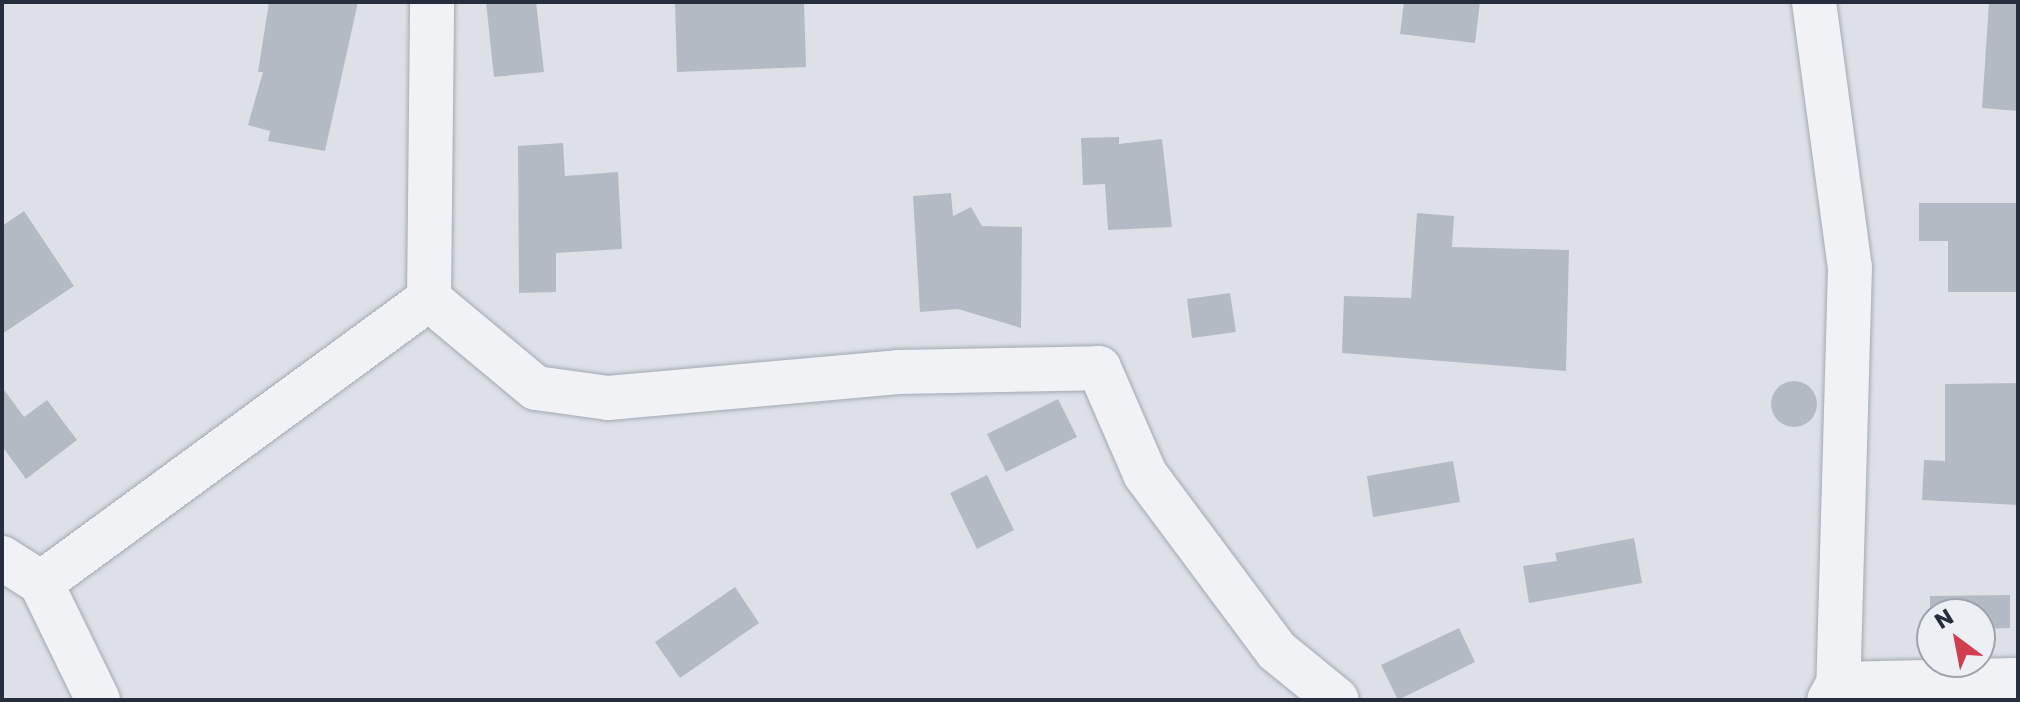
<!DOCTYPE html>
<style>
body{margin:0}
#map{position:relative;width:2020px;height:702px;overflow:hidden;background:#dde1e7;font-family:Poppins,sans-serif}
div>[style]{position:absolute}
.building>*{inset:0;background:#b4bac4}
.round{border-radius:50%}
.roads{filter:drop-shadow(0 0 2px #a2a8b1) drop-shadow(0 0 2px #a2a8b1)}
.minor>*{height:44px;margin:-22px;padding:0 22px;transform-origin:22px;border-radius:22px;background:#f0f2f6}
span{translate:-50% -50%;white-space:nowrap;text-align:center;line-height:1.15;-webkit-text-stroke:6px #ecf0f5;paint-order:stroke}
.frame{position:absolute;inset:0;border:4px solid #262e3e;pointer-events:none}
.north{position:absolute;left:1916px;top:598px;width:80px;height:80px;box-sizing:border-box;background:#ecf0f5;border:2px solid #9da2ac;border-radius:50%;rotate:328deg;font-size:22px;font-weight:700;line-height:32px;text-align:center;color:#262e3e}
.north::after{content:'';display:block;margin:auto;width:28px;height:36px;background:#d03e4f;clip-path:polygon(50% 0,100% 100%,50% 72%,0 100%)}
</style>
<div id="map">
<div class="building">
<i style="clip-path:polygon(269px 2px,358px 2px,325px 151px,268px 141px,270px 131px,248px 125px,263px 72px,258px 72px)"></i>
<i style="clip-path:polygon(486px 2px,536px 2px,544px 72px,494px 77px)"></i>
<i style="clip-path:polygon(675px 2px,804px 2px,806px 67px,677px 72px)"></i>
<i style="clip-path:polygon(1404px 2px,1480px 2px,1475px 43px,1400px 34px)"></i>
<i style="clip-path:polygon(1989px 2px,2018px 2px,2018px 111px,1982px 108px)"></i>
<i style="clip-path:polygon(1119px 137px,1119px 144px,1162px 139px,1172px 227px,1108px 230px,1105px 184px,1083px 185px,1081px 138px)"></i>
<i style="clip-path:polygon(563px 143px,565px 176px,618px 172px,622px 249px,556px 253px,556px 292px,519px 293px,518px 146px)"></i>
<i style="clip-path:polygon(951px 193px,953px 216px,971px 207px,982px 226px,1022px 227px,1021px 328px,958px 309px,920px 312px,913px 196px)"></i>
<i style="clip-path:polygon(1919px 203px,2018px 203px,2018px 292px,1948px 292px,1948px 241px,1919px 241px)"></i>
<i style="clip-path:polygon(24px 211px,74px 286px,2px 334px,2px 226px)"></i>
<i style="clip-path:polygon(1417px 213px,1454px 216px,1452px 247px,1569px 250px,1566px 371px,1342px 353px,1344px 296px,1411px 298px)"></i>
<i style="clip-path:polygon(1230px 293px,1236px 332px,1192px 338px,1187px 299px)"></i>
<i class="round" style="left:1771px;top:381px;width:46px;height:46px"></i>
<i style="clip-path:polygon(2018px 383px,2018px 505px,1922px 500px,1924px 460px,1945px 461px,1945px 384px)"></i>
<i style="clip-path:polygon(2px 387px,24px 417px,47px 400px,77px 440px,26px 479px,2px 446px)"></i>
<i style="clip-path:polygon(1058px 399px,1077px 437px,1006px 472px,987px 434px)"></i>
<i style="clip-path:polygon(1453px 461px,1460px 502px,1373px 517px,1367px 476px)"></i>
<i style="clip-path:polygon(987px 475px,1014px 530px,977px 549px,950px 493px)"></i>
<i style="clip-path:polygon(1634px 538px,1642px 583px,1529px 603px,1523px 566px,1557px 561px,1555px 553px)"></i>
<i style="clip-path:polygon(735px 587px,759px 623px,680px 678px,655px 642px)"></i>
<i style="clip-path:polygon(2010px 595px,2010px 628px,1980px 629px,1980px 614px,1932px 614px,1930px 629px,1930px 596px)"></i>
<i style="clip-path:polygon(1459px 628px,1475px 662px,1398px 700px,1381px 665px)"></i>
</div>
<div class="roads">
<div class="minor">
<i style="left:1814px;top:2px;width:267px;rotate:82.3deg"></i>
<i style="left:1850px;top:267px;width:417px;rotate:91.6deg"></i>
<i style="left:1838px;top:684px;width:18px;rotate:119deg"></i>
<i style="left:429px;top:299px;width:139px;rotate:39.8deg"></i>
<i style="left:536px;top:388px;width:73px;rotate:7.9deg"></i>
<i style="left:608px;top:398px;width:291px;rotate:-5.1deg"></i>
<i style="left:898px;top:372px;width:201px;rotate:-1.1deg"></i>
<i style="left:1099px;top:368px;width:116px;rotate:66.5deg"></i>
<i style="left:1145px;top:474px;width:221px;rotate:53.3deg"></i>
<i style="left:1277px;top:651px;width:77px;rotate:39.2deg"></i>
<i style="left:429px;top:299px;width:297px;rotate:-89.4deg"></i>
<i style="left:2px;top:558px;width:46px;rotate:32.7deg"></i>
<i style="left:41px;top:583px;width:130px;rotate:64deg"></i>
<i style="left:41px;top:583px;width:481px;rotate:-36.2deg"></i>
<i style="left:1838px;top:684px;width:180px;rotate:-1.3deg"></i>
</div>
</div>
<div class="frame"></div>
<div class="north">N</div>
</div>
